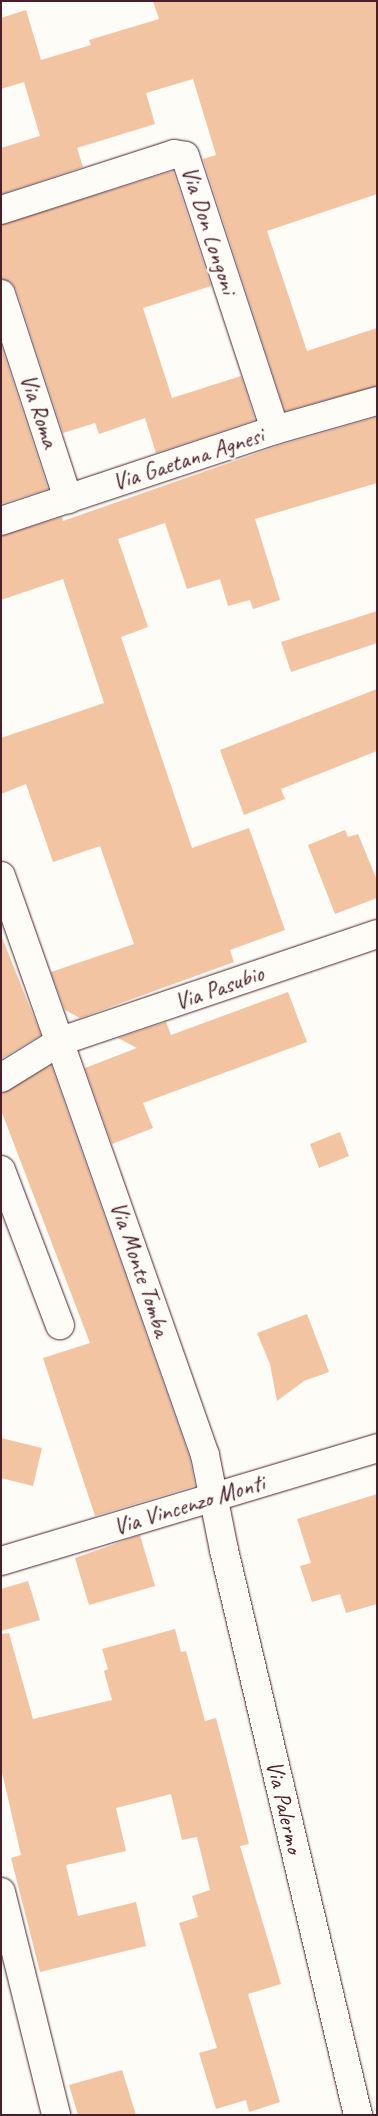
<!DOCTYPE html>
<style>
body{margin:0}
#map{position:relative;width:378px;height:2116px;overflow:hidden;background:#fdfcf7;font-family:Caveat,sans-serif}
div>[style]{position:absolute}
.building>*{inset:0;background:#f3c4a2}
.roads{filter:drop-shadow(0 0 1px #4a1f2b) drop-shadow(0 0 1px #4a1f2b)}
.minor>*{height:28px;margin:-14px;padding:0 14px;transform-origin:14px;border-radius:14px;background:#fdfcf7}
span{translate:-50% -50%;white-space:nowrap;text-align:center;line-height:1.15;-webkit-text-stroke:5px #fdfcf7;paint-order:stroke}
.street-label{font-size:24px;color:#4a1f2b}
.frame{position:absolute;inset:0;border:2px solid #4a1f2b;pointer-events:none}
</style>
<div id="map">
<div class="building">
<i style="clip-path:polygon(153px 1px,377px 1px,377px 194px,267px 231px,307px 351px,377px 328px,377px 386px,285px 411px,203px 159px,216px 155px,193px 79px,146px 93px,155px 124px,77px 148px,83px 167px,1px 194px,1px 148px,40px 136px,24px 82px,1px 89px,1px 18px,26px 10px,41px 60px,91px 45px,89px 40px,159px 19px)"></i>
<i style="clip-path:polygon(173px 171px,211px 286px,143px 308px,172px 398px,241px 376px,255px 420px,156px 453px,145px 418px,99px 434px,95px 423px,63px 433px,16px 289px,11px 282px,1px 279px,1px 225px)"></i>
<i style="clip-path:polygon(1px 345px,48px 489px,1px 504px)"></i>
<i style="clip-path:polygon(377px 417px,377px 483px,255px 519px,280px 600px,253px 609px,250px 600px,228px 606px,220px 579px,187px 589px,165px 523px,118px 539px,148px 627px,121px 637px,192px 848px,249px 828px,285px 930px,230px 950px,234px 962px,80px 1018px,65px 1010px,51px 972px,134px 944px,100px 846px,53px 862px,26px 784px,1px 794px,1px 738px,104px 703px,63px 579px,1px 600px,1px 536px,62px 517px,63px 521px,280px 445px)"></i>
<i style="clip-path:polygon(377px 611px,377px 643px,291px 672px,281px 642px)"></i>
<i style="clip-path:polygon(377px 689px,377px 751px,281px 789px,285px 799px,244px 815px,220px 750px)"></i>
<i style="clip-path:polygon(345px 830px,348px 837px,358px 834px,377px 880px,377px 898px,335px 914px,308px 845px)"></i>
<i style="clip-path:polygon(1px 935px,41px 1035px,1px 1059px)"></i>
<i style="clip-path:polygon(288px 992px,307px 1042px,143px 1103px,153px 1128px,112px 1144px,85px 1068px,137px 1048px,118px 1038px,166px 1022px,171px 1035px)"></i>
<i style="clip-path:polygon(51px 1065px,190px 1459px,195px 1486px,95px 1516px,43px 1358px,90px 1343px,1px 1110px,1px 1094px)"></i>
<i style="clip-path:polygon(340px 1132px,349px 1156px,319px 1168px,310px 1144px)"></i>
<i style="clip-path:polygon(307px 1314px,329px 1372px,304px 1381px,277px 1401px,270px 1364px,257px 1333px)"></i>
<i style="clip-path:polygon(1px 1438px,42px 1448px,33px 1486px,1px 1478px)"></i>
<i style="clip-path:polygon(377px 1494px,377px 1604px,346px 1613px,340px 1594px,312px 1602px,300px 1566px,311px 1563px,297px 1519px)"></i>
<i style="clip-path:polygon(140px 1535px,155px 1586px,89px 1605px,75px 1558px)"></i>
<i style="clip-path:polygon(28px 1581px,40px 1620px,1px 1631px,1px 1589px)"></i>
<i style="clip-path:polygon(175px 1629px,181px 1652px,186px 1651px,205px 1721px,216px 1718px,249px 1844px,240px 1846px,281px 1984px,248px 1994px,280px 2102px,249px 2112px,246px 2100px,216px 2109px,199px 2053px,217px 2048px,179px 1923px,198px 1917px,192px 1896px,210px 1890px,197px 1837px,182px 1840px,171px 1794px,116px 1808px,126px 1851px,66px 1865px,78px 1916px,136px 1902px,146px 1946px,40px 1972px,11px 1858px,21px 1855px,1px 1768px,1px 1634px,9px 1633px,33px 1719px,112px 1700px,104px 1671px,108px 1669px,102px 1649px)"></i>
<i style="clip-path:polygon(122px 2070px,136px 2115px,78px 2115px,69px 2085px)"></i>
</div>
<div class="roads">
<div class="minor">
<i style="left:1px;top:210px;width:182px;rotate:-17.9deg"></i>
<i style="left:174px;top:154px;width:11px;rotate:10deg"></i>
<i style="left:185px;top:156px;width:288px;rotate:71.8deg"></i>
<i style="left:1px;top:294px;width:216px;rotate:71.9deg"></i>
<i style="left:1px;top:521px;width:289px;rotate:-18.4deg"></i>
<i style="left:275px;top:430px;width:106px;rotate:-15.9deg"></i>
<i style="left:1px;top:876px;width:614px;rotate:70.59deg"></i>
<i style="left:205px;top:1455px;width:97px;rotate:78.7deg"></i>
<i style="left:224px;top:1550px;width:581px;rotate:76.66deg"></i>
<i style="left:1px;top:1078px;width:70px;rotate:-31.7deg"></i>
<i style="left:61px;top:1041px;width:334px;rotate:-18.7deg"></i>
<i style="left:1px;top:1170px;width:166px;rotate:69.2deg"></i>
<i style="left:1px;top:1561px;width:393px;rotate:-16.7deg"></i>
<i style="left:1px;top:1892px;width:230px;rotate:76.1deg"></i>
</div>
</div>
<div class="street-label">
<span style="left:209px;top:230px;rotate:72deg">Via Don Longoni</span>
<span style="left:39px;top:411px;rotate:72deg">Via Roma</span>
<span style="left:188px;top:459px;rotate:-18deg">Via Gaetana Agnesi</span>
<span style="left:219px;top:988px;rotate:-19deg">Via Pasubio</span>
<span style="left:140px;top:1269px;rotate:71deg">Via Monte Tomba</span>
<span style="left:189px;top:1505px;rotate:-17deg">Via Vincenzo Monti</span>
<span style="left:284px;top:1807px;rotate:77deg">Via Palermo</span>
</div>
<div class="frame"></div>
</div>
